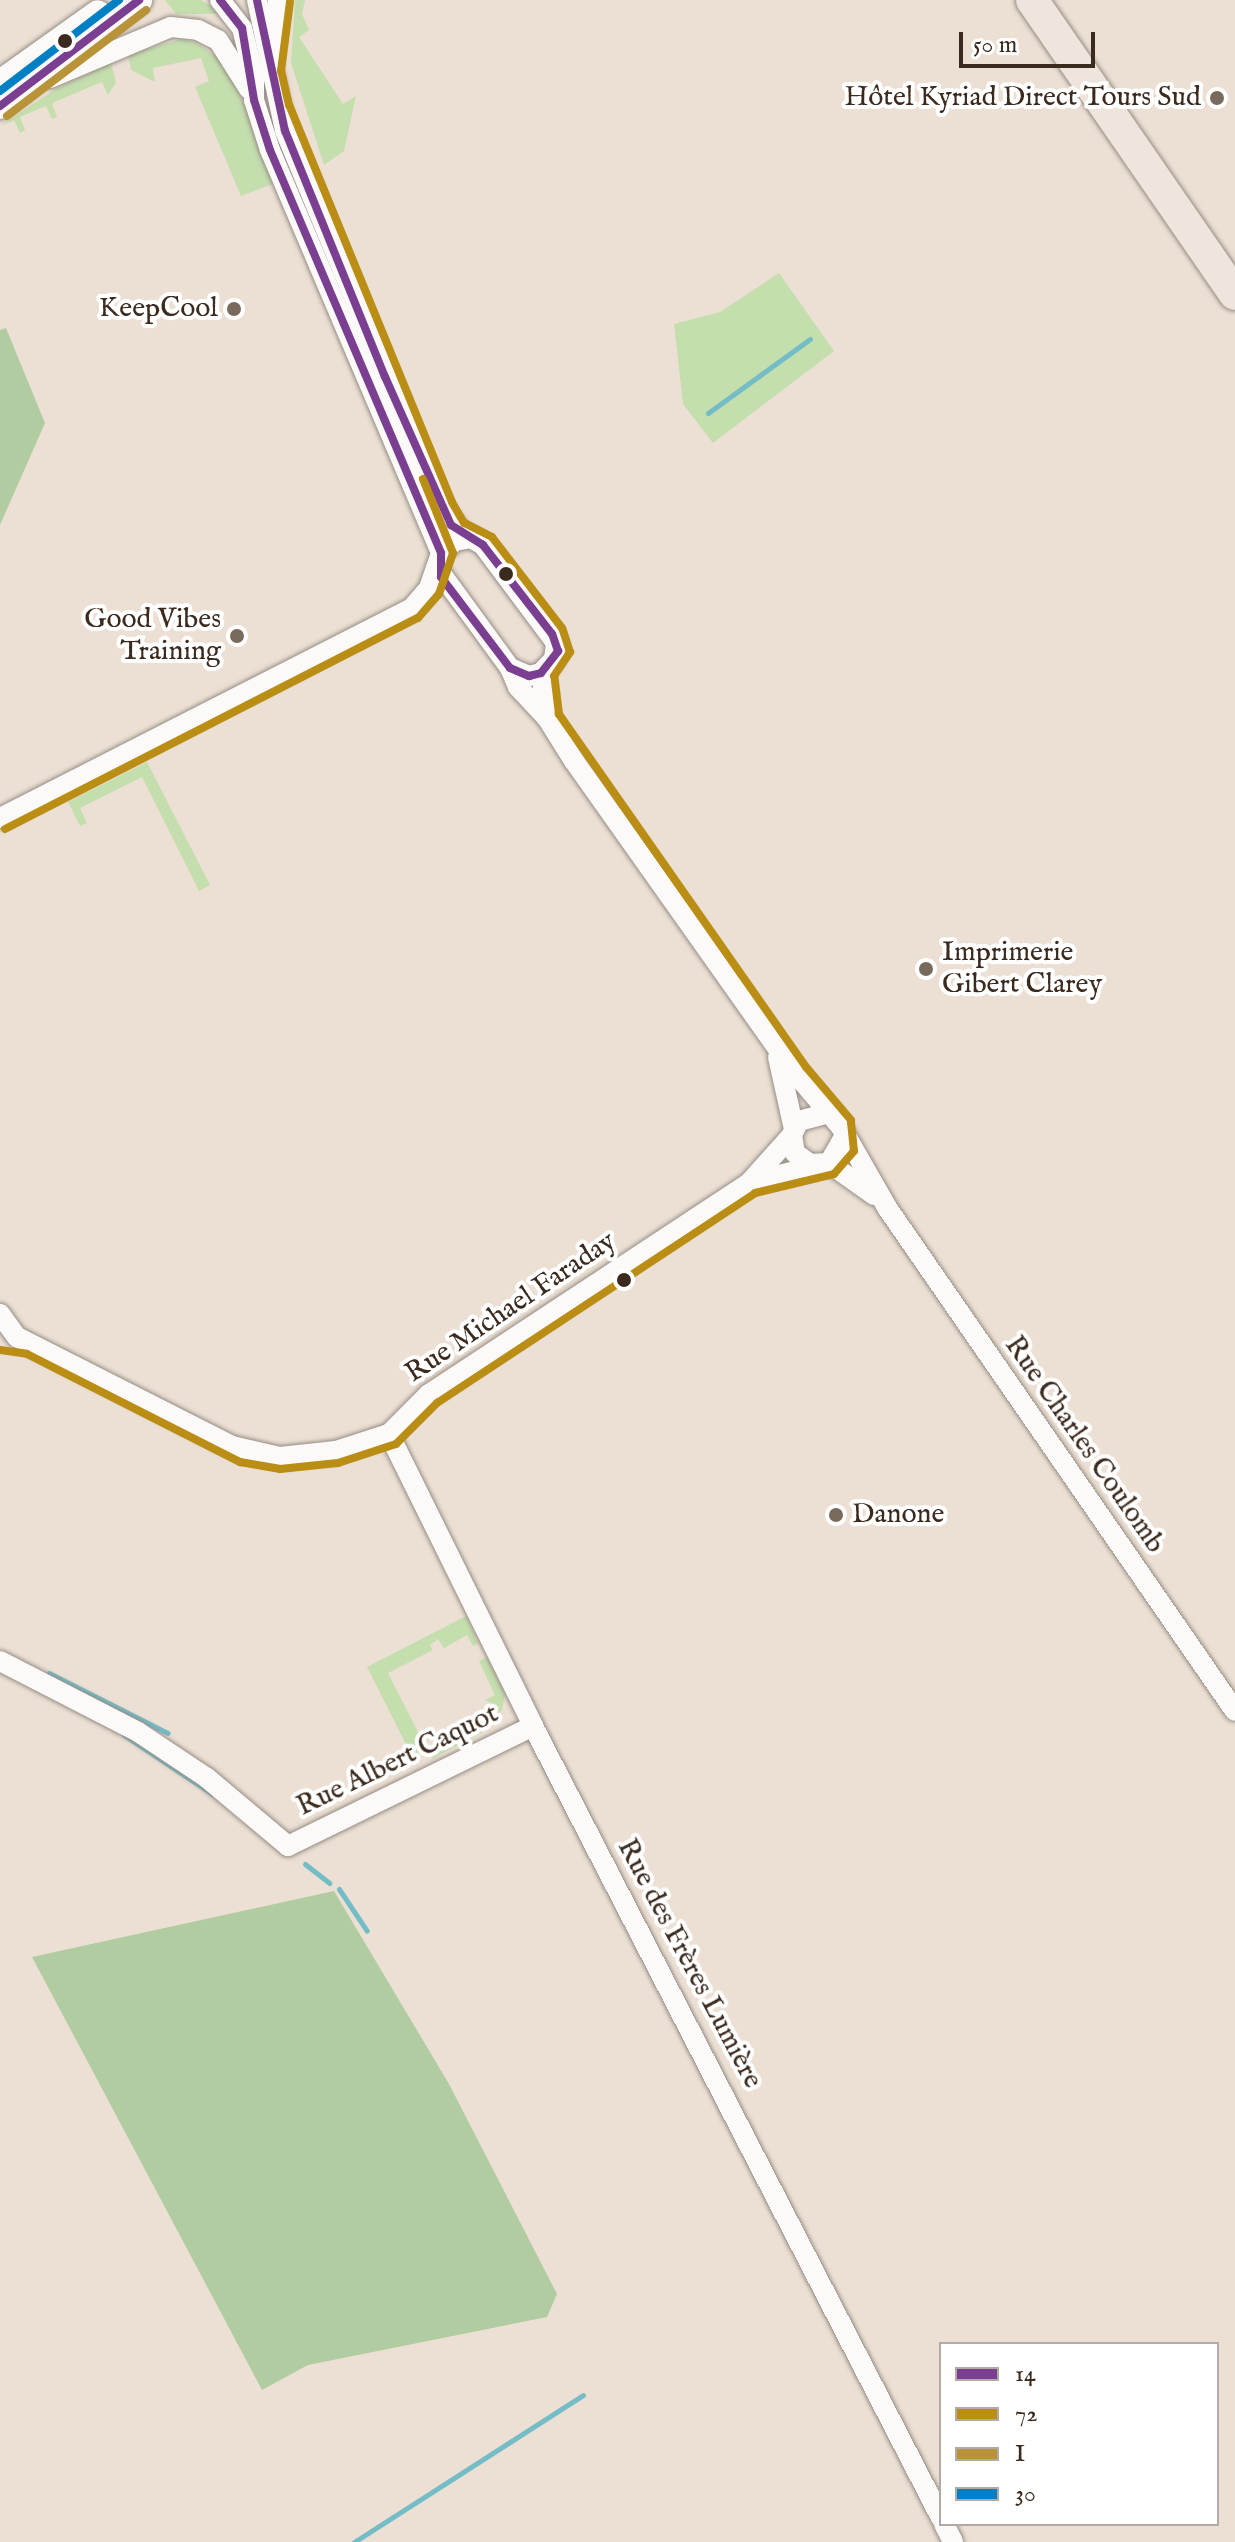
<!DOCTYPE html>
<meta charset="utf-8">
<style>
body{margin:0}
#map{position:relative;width:1235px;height:2542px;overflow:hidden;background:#ece0d4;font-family:"IM FELL English",serif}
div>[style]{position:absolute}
.green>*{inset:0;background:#c4deae}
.forest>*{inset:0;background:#b2cca2}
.stream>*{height:5px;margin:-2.5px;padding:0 2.5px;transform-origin:2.5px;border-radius:2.5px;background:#74bcc6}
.roads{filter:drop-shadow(0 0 2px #958c84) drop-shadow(0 0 2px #958c84)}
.minor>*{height:20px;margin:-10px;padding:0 10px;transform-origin:10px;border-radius:10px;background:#fcfaf9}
.tertiary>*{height:26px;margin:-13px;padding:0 13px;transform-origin:13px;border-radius:13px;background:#fcfaf9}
.primary>*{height:32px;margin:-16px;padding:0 16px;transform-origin:16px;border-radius:16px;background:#efe5dd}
.bus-1>*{height:8px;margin:-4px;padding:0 4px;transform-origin:4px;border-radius:4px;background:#7a3f91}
.bus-2>*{height:8px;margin:-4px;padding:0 4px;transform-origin:4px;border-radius:4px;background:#ba8d14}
.bus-3>*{height:8px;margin:-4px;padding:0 4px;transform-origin:4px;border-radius:4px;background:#b89337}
.bus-4>*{height:8px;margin:-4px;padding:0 4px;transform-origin:4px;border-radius:4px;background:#0080c4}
.dots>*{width:22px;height:22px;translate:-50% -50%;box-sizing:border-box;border:4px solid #fff;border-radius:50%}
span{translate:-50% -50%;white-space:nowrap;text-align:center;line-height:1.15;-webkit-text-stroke:8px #fff;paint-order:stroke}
.poi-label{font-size:28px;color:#3b2a1e}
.right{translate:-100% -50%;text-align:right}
.left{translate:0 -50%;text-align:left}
.street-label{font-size:28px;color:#3b2a1e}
.legend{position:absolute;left:939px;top:2342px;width:280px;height:184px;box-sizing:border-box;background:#fff;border:2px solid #b1aaa5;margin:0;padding:10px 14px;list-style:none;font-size:24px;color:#3b2a1e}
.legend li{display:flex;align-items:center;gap:16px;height:40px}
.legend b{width:40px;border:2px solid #b1aaa5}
.scale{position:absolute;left:959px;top:32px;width:136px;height:36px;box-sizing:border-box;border:4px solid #3b2a1e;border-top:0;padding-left:10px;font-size:24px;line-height:28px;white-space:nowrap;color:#3b2a1e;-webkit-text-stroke:6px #fff;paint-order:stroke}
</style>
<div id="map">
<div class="green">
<i style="clip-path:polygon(165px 0,201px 0,222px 14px,176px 14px)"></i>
<i style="clip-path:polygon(295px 0,305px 0,302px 14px,309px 30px,299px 37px,343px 104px,356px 96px,344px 151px,324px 165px,291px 63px)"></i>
<i style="clip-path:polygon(181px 39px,197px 43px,228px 65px,275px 183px,241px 196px,195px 87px,209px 81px,201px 58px,153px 68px,155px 82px,131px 70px,128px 55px)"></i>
<i style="clip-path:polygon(111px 63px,116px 82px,108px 95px,102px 82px,52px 103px,57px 117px,52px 119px,46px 106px,20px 117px,25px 130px,20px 133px,14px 120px,0 126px,56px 89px)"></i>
<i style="clip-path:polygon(779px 273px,834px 351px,713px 443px,683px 404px,674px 324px,720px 312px)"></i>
<i style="clip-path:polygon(147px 762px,210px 885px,199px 891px,142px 777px,80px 808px,87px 823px,80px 826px,68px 802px)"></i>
<i style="clip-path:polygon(466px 1616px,478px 1643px,473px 1646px,467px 1635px,444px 1648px,438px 1639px,430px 1645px,433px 1650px,388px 1673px,421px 1738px,417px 1766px,367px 1667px)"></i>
<i style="clip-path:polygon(487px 1657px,505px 1694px,502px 1710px,483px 1732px,432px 1759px,433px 1751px,475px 1734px,480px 1715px,492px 1722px,499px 1707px,485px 1700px,495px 1695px,479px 1661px)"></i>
</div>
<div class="forest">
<i style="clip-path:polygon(6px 328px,45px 423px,0 525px,0 330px)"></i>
<i style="clip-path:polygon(334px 1891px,449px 2084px,557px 2294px,547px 2317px,308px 2365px,262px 2390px,32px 1957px)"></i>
</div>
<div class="stream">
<i style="left:708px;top:413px;width:126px;rotate:-36deg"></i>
<i style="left:49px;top:1673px;width:133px;rotate:26.8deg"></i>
<i style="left:124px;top:1735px;width:106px;rotate:33.8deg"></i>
<i style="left:305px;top:1864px;width:31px;rotate:38deg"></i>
<i style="left:339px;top:1889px;width:50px;rotate:56.3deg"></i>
<i style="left:354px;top:2542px;width:272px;rotate:-32.7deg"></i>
</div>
<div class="roads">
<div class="minor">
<i style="left:220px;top:0;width:36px;rotate:52deg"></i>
<i style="left:242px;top:28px;width:50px;rotate:76.2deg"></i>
<i style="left:254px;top:77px;width:23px;rotate:90deg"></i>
<i style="left:254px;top:100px;width:52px;rotate:72.3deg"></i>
<i style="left:270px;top:150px;width:438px;rotate:67deg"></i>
<i style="left:257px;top:0;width:134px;rotate:77.9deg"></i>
<i style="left:285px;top:131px;width:407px;rotate:67.5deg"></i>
<i style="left:441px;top:507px;width:39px;rotate:52deg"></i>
<i style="left:271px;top:56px;width:56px;rotate:-82.9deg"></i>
<i style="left:50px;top:78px;width:131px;rotate:-22.9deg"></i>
<i style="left:171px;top:27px;width:27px;rotate:6deg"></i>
<i style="left:198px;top:30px;width:22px;rotate:27deg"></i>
<i style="left:218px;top:40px;width:58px;rotate:57.7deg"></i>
<i style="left:437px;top:568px;width:124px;rotate:53.9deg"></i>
<i style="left:510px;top:668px;width:21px;rotate:67deg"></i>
<i style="left:518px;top:687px;width:42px;rotate:46.9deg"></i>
<i style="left:541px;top:673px;width:45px;rotate:82.4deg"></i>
<i style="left:547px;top:718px;width:51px;rotate:57.9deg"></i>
<i style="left:574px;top:761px;width:384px;rotate:54.7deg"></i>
<i style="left:796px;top:1074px;width:70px;rotate:49.7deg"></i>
<i style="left:841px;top:1127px;width:95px;rotate:60.2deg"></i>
<i style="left:888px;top:1209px;width:610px;rotate:55.35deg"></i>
<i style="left:0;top:818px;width:461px;rotate:-27deg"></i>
<i style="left:411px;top:609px;width:28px;rotate:-49deg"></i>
<i style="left:429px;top:588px;width:37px;rotate:-71deg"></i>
<i style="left:441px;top:553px;width:18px;rotate:-41deg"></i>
<i style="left:455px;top:541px;width:16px;rotate:-11deg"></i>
<i style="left:471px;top:538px;width:14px;rotate:30deg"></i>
<i style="left:483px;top:545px;width:122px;rotate:53.3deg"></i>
<i style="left:556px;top:643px;width:16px;rotate:97deg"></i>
<i style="left:554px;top:659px;width:19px;rotate:133deg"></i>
<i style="left:541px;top:673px;width:12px;rotate:166deg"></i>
<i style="left:529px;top:676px;width:21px;rotate:-157deg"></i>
<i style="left:778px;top:1057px;width:74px;rotate:77.5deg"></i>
<i style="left:825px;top:1114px;width:27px;rotate:165deg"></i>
<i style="left:799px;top:1121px;width:16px;rotate:117deg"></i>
<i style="left:792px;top:1135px;width:18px;rotate:81deg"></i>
<i style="left:795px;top:1153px;width:19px;rotate:36deg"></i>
<i style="left:810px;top:1164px;width:19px;rotate:-3deg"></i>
<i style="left:829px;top:1163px;width:30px;rotate:-60deg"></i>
<i style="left:829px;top:1163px;width:55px;rotate:35.4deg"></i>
<i style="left:750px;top:1182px;width:68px;rotate:-13.6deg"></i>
<i style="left:0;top:1314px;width:29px;rotate:54deg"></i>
<i style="left:17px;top:1337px;width:241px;rotate:26.9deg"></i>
<i style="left:232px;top:1446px;width:49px;rotate:12.9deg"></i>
<i style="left:280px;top:1457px;width:56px;rotate:-6.1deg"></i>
<i style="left:336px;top:1451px;width:56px;rotate:-17.8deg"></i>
<i style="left:389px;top:1434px;width:57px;rotate:-45deg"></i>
<i style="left:429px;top:1394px;width:385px;rotate:-33.4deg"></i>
<i style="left:750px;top:1182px;width:63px;rotate:-48.2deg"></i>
<i style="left:389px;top:1434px;width:326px;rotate:63.7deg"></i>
<i style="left:533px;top:1726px;width:891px;rotate:62.74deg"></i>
<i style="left:0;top:1661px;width:155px;rotate:27.2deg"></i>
<i style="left:138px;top:1732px;width:83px;rotate:33.7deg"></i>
<i style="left:207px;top:1778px;width:106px;rotate:40deg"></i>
<i style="left:288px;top:1846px;width:273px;rotate:-26.1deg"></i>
<i style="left:944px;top:2524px;width:20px;rotate:63deg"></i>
</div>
<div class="tertiary">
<i style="left:0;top:83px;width:120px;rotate:-35.5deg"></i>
<i style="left:0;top:106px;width:175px;rotate:-37.3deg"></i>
</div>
<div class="primary">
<i style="left:1032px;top:0;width:357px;rotate:55.4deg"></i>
</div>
</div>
<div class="bus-1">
<i style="left:220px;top:0;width:36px;rotate:52deg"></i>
<i style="left:242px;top:28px;width:73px;rotate:80.5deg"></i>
<i style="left:254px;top:100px;width:52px;rotate:72.3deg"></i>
<i style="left:270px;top:150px;width:438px;rotate:67deg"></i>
<i style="left:441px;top:553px;width:24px;rotate:90deg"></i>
<i style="left:441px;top:577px;width:114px;rotate:52.8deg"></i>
<i style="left:510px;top:668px;width:21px;rotate:23deg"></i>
<i style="left:529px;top:676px;width:12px;rotate:-14deg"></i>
<i style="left:541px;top:673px;width:28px;rotate:-52deg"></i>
<i style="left:558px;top:651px;width:18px;rotate:-109deg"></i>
<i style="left:552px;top:634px;width:113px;rotate:-127.8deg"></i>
<i style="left:483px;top:545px;width:38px;rotate:-148deg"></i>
<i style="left:451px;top:525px;width:162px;rotate:-114deg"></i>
<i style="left:385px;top:377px;width:266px;rotate:-112.1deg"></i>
<i style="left:285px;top:131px;width:134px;rotate:-102.1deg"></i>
<i style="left:0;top:106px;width:175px;rotate:-37.3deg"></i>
</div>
<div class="bus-2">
<i style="left:5px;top:829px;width:464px;rotate:-27.1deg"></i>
<i style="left:418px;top:618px;width:32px;rotate:-49deg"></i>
<i style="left:439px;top:594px;width:43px;rotate:-71.1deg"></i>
<i style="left:453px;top:553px;width:80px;rotate:-112.1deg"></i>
<i style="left:0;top:1350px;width:27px;rotate:8deg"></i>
<i style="left:27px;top:1354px;width:239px;rotate:26.9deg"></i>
<i style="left:240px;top:1462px;width:41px;rotate:9.9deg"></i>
<i style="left:280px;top:1469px;width:58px;rotate:-5.9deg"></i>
<i style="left:338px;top:1463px;width:61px;rotate:-18.1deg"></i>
<i style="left:396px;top:1444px;width:58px;rotate:-45deg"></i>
<i style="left:437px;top:1403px;width:381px;rotate:-33.4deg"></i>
<i style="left:755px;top:1193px;width:81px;rotate:-13.5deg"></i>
<i style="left:834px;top:1174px;width:30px;rotate:-49deg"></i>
<i style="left:854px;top:1151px;width:31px;rotate:-96deg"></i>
<i style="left:851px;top:1120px;width:70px;rotate:-130.3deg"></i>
<i style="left:806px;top:1067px;width:431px;rotate:-125deg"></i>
<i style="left:559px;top:714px;width:38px;rotate:-97deg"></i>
<i style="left:554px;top:676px;width:29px;rotate:-56deg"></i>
<i style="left:570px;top:652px;width:25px;rotate:-108deg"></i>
<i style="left:562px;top:628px;width:115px;rotate:-127.6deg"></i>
<i style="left:492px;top:537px;width:31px;rotate:-153deg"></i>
<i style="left:464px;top:523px;width:24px;rotate:-120deg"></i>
<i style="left:452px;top:502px;width:429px;rotate:-112.3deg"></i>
<i style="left:289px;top:105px;width:35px;rotate:-103deg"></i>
<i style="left:281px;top:71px;width:70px;rotate:-82.6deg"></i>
</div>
<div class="bus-3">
<i style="left:7px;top:116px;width:175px;rotate:-37.3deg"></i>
</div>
<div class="bus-4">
<i style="left:0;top:91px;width:150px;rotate:-37.4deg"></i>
</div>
<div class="dots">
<i style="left:65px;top:41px;background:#3b2a1e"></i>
<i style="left:1217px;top:98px;background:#796a5e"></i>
<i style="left:234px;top:309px;background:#796a5e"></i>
<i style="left:506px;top:574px;background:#3b2a1e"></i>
<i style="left:237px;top:636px;background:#796a5e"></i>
<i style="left:926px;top:969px;background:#796a5e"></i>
<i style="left:624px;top:1280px;background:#3b2a1e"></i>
<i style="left:836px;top:1515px;background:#796a5e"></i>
</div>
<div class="poi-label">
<span class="right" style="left:1201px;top:98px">Hôtel Kyriad Direct Tours Sud</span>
<span class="right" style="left:218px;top:309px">KeepCool</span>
<span class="right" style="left:221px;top:636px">Good Vibes<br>Training</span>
<span class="left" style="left:942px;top:969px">Imprimerie<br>Gibert Clarey</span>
<span class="left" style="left:852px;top:1515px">Danone</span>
</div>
<div class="street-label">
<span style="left:511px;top:1308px;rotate:-34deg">Rue Michael Faraday</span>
<span style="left:1084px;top:1445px;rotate:55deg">Rue Charles Coulomb</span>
<span style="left:398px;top:1761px;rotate:-26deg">Rue Albert Caquot</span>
<span style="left:689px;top:1964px;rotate:62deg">Rue des Frères Lumière</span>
</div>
<ul class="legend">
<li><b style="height:10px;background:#7a3f91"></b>14</li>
<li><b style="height:10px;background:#ba8d14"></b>72</li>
<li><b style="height:10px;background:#b89337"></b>I</li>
<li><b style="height:10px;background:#0080c4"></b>30</li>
</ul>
<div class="scale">50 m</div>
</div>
